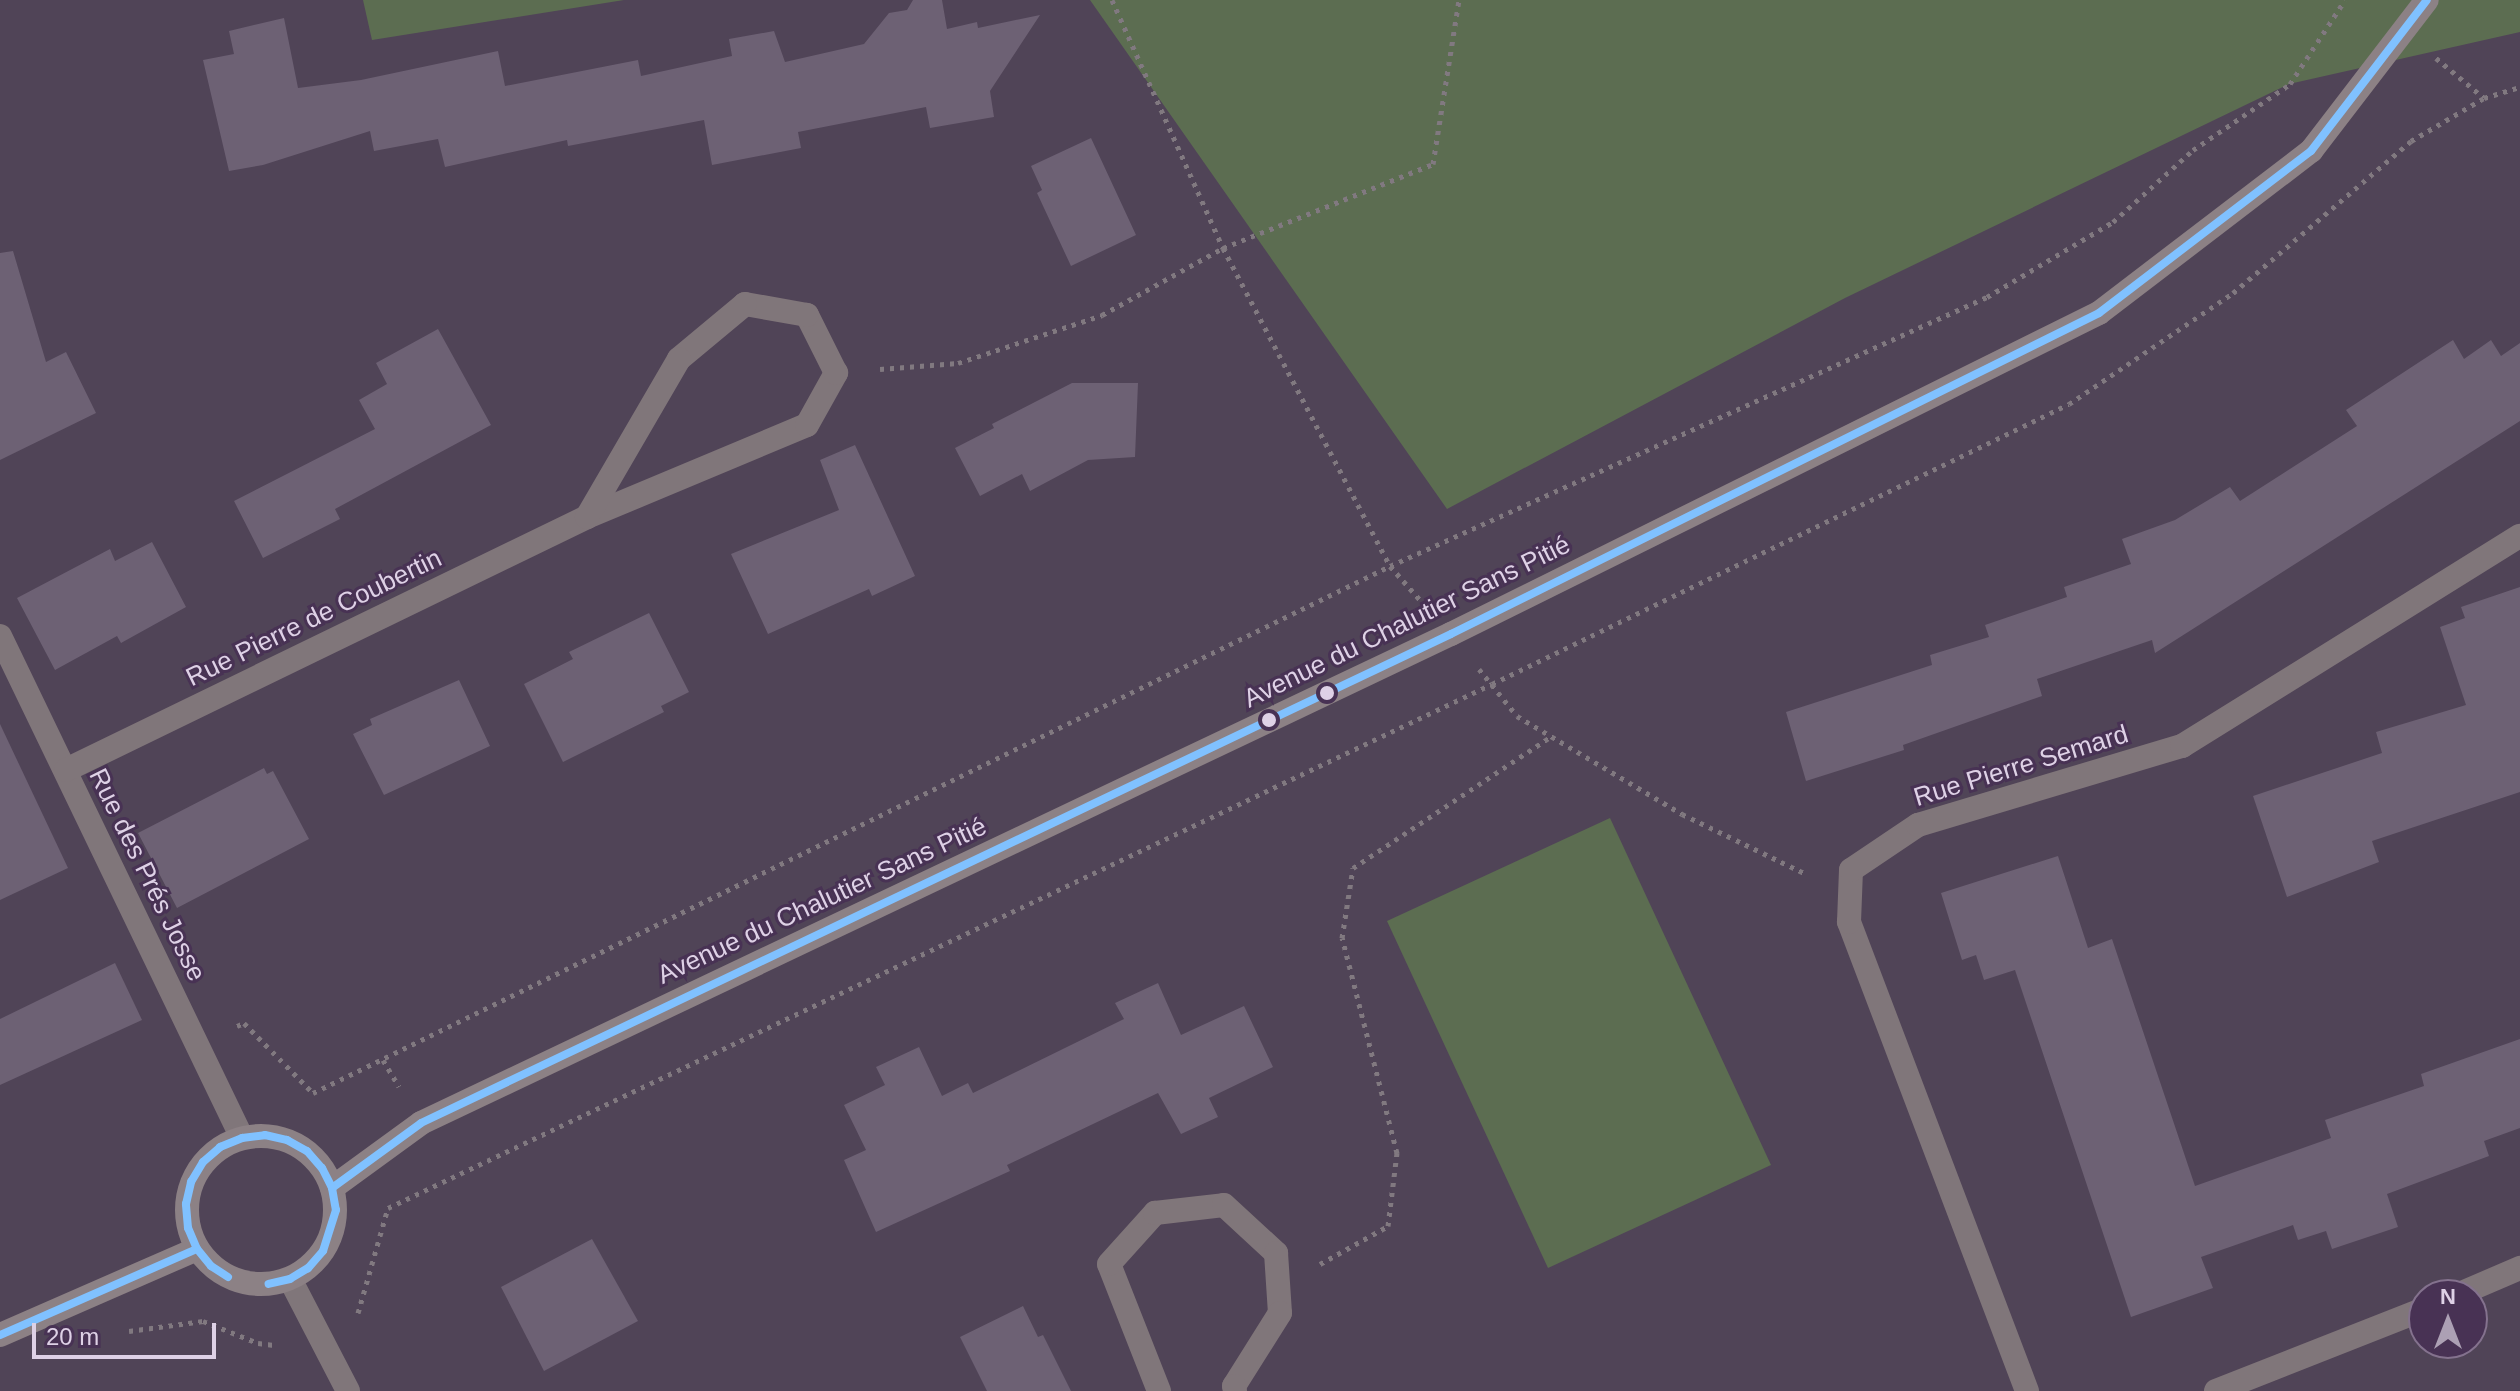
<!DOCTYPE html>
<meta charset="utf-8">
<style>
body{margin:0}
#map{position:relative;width:2520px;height:1391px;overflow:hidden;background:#504457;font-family:Helvetica,sans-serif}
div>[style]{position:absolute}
.green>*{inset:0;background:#5c6d51}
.building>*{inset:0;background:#6d6174}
.path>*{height:5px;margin-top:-2.5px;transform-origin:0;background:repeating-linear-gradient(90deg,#817980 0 4px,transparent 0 10px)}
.street>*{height:24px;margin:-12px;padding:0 12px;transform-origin:12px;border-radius:12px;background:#80767a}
.secondary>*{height:24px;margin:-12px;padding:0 12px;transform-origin:12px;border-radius:12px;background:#8c8185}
.secondary>.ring{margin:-12px;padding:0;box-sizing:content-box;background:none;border:24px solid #8c8185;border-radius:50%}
.bus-1>*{height:8px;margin:-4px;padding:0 4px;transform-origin:4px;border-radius:4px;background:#80c1ff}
.dots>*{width:22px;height:22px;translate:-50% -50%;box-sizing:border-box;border:4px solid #483254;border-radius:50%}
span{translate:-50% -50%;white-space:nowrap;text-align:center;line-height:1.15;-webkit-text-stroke:6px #483254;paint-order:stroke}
.street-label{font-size:26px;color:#ded1e6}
.north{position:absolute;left:2408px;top:1279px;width:80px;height:80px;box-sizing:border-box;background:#483254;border:2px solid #84728e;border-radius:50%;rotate:0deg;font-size:22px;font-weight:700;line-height:32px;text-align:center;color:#ded1e6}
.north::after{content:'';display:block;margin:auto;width:28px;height:36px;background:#aca0b4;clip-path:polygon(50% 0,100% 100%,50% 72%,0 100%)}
.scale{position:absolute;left:32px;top:1323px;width:184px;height:36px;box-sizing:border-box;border:4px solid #ded1e6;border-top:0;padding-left:10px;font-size:24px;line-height:28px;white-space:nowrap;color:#ded1e6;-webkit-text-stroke:6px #483254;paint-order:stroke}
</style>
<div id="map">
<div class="green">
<i style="clip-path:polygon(363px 0,624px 0,372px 40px)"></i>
<i style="clip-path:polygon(1090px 0,2520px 0,2520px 32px,2289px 84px,1845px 298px,1447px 509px)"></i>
<i style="clip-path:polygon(1610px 818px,1771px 1165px,1548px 1268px,1387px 921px)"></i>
</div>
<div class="building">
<i style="clip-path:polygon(913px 0,942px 0,947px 29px,977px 22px,978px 28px,1040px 15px,990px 91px,994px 117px,930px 128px,926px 107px,798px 132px,801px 148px,712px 165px,704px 120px,568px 146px,567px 140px,445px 167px,438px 139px,374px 151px,370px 131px,263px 165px,229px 171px,203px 60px,234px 54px,229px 31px,284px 18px,298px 88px,361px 80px,498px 51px,505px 86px,638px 60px,641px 76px,732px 56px,729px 39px,774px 31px,785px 62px,864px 44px,889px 13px,907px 10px)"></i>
<i style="clip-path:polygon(1091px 138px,1136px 235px,1071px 266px,1037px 193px,1042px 190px,1031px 166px)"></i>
<i style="clip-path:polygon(13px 251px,46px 362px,66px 352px,96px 413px,0 460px,0 253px)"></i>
<i style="clip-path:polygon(438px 329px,491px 425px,335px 509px,340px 519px,263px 558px,234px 501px,375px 429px,359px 400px,387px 384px,376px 363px)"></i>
<i style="clip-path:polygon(2453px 340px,2464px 359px,2491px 340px,2501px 356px,2520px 343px,2520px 421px,2155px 653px,2152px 640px,2037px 679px,2042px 696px,1903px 745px,1904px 750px,1806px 781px,1786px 712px,1932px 665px,1930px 655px,1989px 637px,1985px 625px,2067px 597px,2064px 587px,2131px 564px,2122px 539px,2175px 520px,2230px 487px,2240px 501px,2357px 426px,2346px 410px)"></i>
<i style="clip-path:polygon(1072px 383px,1138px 383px,1135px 457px,1088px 460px,1030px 491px,1022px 474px,980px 496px,955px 448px,994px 428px,992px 424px)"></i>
<i style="clip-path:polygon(855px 445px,915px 576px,872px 596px,869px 589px,768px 634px,731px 554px,839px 510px,820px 460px)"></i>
<i style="clip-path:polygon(152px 542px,186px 607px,121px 643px,117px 636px,55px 670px,17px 598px,110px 549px,115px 561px)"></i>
<i style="clip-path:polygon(2520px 587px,2520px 792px,2372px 841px,2379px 862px,2287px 897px,2253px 796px,2382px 753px,2376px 732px,2466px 705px,2440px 627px,2465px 618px,2461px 607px)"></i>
<i style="clip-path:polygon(649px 613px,689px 692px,661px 706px,664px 712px,563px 762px,524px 684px,573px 659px,569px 652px)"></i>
<i style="clip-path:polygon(459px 680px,490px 746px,384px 795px,353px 734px,372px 725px,370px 719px)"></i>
<i style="clip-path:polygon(0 724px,68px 868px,0 900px)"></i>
<i style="clip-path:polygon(264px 768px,267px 774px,273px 771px,309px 839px,177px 908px,138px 833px)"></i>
<i style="clip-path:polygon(2058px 856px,2088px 948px,2112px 939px,2195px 1186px,2331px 1138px,2325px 1120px,2424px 1086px,2421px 1074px,2520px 1039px,2520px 1128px,2484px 1141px,2489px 1156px,2387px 1194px,2398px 1227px,2332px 1249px,2326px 1231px,2298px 1240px,2293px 1225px,2201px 1257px,2213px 1288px,2131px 1317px,2015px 970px,1984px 980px,1976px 955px,1962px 960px,1941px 893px)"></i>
<i style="clip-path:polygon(115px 963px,142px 1020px,0 1085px,0 1019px)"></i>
<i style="clip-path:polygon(1158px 983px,1181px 1035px,1244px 1006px,1273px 1067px,1209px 1098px,1218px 1117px,1181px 1134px,1158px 1093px,1007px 1165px,1010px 1171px,876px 1232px,844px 1160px,866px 1150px,844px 1105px,885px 1085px,876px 1067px,919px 1047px,942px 1096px,968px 1083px,973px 1093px,1124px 1019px,1115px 1003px)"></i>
<i style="clip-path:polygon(592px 1239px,638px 1321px,544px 1371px,501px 1287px)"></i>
<i style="clip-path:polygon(1023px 1306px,1038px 1337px,1043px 1335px,1071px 1391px,987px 1391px,960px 1337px)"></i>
</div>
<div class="path">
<i style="left:1112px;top:0;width:272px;rotate:65.9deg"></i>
<i style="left:1223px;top:248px;width:359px;rotate:62.3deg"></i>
<i style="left:1390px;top:566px;width:47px;rotate:48.5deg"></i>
<i style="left:2436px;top:58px;width:62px;rotate:39.8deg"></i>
<i style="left:880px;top:369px;width:78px;rotate:-4.4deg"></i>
<i style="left:958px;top:363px;width:152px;rotate:-18.4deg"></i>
<i style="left:1102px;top:315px;width:138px;rotate:-29deg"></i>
<i style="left:1223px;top:248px;width:226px;rotate:-21.8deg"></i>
<i style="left:1433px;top:164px;width:166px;rotate:-81deg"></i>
<i style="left:1479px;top:669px;width:60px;rotate:51deg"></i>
<i style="left:1517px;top:716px;width:192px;rotate:30.7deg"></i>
<i style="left:1682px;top:814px;width:138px;rotate:25.8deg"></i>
<i style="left:237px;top:1026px;width:8px;rotate:-23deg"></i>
<i style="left:244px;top:1023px;width:98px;rotate:45.4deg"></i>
<i style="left:313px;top:1093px;width:1199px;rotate:-26.07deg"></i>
<i style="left:1390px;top:566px;width:655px;rotate:-24.26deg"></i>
<i style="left:1987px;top:297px;width:147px;rotate:-30.8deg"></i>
<i style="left:2113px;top:222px;width:108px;rotate:-42deg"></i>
<i style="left:2193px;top:150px;width:117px;rotate:-34.2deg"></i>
<i style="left:2290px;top:84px;width:100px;rotate:-56.8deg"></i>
<i style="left:383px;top:1060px;width:31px;rotate:59deg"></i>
<i style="left:1320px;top:1264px;width:78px;rotate:-29.2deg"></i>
<i style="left:1388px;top:1226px;width:74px;rotate:-83deg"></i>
<i style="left:1397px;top:1153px;width:222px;rotate:-104.3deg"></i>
<i style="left:1342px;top:938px;width:71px;rotate:-81.1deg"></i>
<i style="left:1353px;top:868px;width:239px;rotate:-33.6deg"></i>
<i style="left:358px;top:1313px;width:109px;rotate:-74.1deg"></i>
<i style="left:388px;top:1208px;width:1222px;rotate:-25.39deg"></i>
<i style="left:1492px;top:684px;width:641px;rotate:-25.89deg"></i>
<i style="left:2069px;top:404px;width:198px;rotate:-34.1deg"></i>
<i style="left:2233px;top:293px;width:234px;rotate:-40.5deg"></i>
<i style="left:2411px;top:141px;width:85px;rotate:-30.5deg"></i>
<i style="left:2484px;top:98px;width:38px;rotate:-17deg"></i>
<i style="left:129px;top:1331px;width:75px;rotate:-7.7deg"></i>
<i style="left:203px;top:1321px;width:59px;rotate:21.8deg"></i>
<i style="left:258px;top:1343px;width:16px;rotate:7deg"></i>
</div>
<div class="street">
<i style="left:0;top:636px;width:557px;rotate:64.26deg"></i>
<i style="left:66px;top:770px;width:579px;rotate:-25.9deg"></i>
<i style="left:587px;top:517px;width:238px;rotate:-22.7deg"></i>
<i style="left:807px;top:425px;width:60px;rotate:-60.9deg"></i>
<i style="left:836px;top:373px;width:65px;rotate:-116.6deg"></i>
<i style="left:807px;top:315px;width:63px;rotate:-169.9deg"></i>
<i style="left:745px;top:304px;width:86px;rotate:140.2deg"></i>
<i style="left:679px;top:359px;width:183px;rotate:120.2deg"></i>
<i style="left:290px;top:1279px;width:126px;rotate:62.6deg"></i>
<i style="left:2457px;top:1295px;width:69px;rotate:-23.2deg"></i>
<i style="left:1159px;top:1391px;width:136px;rotate:-111.5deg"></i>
<i style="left:1109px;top:1264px;width:69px;rotate:-48deg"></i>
<i style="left:1155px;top:1213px;width:69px;rotate:-6.6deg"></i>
<i style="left:1224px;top:1205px;width:71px;rotate:42.7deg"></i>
<i style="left:1276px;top:1253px;width:60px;rotate:86.2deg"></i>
<i style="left:1280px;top:1313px;width:86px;rotate:122.2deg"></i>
<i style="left:1234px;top:1386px;width:5px;rotate:79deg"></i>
<i style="left:2027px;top:1391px;width:502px;rotate:-110.78deg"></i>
<i style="left:1849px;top:922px;width:52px;rotate:-87.8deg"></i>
<i style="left:1851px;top:870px;width:81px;rotate:-33.9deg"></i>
<i style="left:1918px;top:825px;width:276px;rotate:-16.7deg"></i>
<i style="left:2182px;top:746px;width:398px;rotate:-31.9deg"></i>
<i style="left:2216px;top:1391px;width:224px;rotate:-21.5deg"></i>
</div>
<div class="secondary">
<i class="ring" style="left:187px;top:1136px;width:124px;height:124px"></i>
<i style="left:332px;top:1188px;width:110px;rotate:-36.1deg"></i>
<i style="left:421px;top:1123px;width:1140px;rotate:-25.4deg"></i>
<i style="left:1451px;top:634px;width:723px;rotate:-26.35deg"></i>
<i style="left:2099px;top:313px;width:267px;rotate:-37.4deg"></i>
<i style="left:2311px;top:151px;width:190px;rotate:-52.5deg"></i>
<i style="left:0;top:1335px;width:215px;rotate:-23.6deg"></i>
</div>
<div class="bus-1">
<i style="left:332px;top:1188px;width:110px;rotate:-36.1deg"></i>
<i style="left:421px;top:1123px;width:1140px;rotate:-25.4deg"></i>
<i style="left:1451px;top:634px;width:723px;rotate:-26.35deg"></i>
<i style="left:2099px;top:313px;width:267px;rotate:-37.4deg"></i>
<i style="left:2311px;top:151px;width:190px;rotate:-52.5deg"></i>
<i style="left:228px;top:1277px;width:20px;rotate:-147deg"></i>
<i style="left:211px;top:1266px;width:22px;rotate:-129deg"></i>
<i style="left:197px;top:1249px;width:23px;rotate:-113deg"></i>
<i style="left:188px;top:1228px;width:24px;rotate:-95deg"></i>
<i style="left:186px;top:1204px;width:23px;rotate:-77deg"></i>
<i style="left:191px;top:1182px;width:23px;rotate:-59deg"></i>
<i style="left:203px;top:1162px;width:23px;rotate:-41deg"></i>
<i style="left:220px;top:1147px;width:24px;rotate:-22deg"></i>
<i style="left:242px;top:1138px;width:23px;rotate:-7deg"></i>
<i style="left:265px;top:1135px;width:23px;rotate:13deg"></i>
<i style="left:287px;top:1140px;width:23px;rotate:29deg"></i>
<i style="left:307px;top:1151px;width:23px;rotate:49deg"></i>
<i style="left:322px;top:1168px;width:22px;rotate:63deg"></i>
<i style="left:332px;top:1188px;width:22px;rotate:80deg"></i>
<i style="left:336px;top:1210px;width:43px;rotate:107.6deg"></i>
<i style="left:323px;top:1251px;width:23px;rotate:131deg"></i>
<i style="left:308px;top:1268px;width:21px;rotate:149deg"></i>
<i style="left:290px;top:1279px;width:22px;rotate:167deg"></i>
<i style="left:0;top:1335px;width:215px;rotate:-23.6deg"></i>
</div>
<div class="dots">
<i style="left:1327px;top:693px;background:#ded1e6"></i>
<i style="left:1269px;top:720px;background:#ded1e6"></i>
</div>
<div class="street-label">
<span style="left:314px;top:618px;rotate:-26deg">Rue Pierre de Coubertin</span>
<span style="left:1407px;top:622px;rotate:-26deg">Avenue du Chalutier Sans Pitié</span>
<span style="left:2021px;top:766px;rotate:-17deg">Rue Pierre Semard</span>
<span style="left:147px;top:875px;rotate:64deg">Rue des Prés Josse</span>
<span style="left:822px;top:901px;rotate:-25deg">Avenue du Chalutier Sans Pitié</span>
</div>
<div class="north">N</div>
<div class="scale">20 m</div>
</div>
